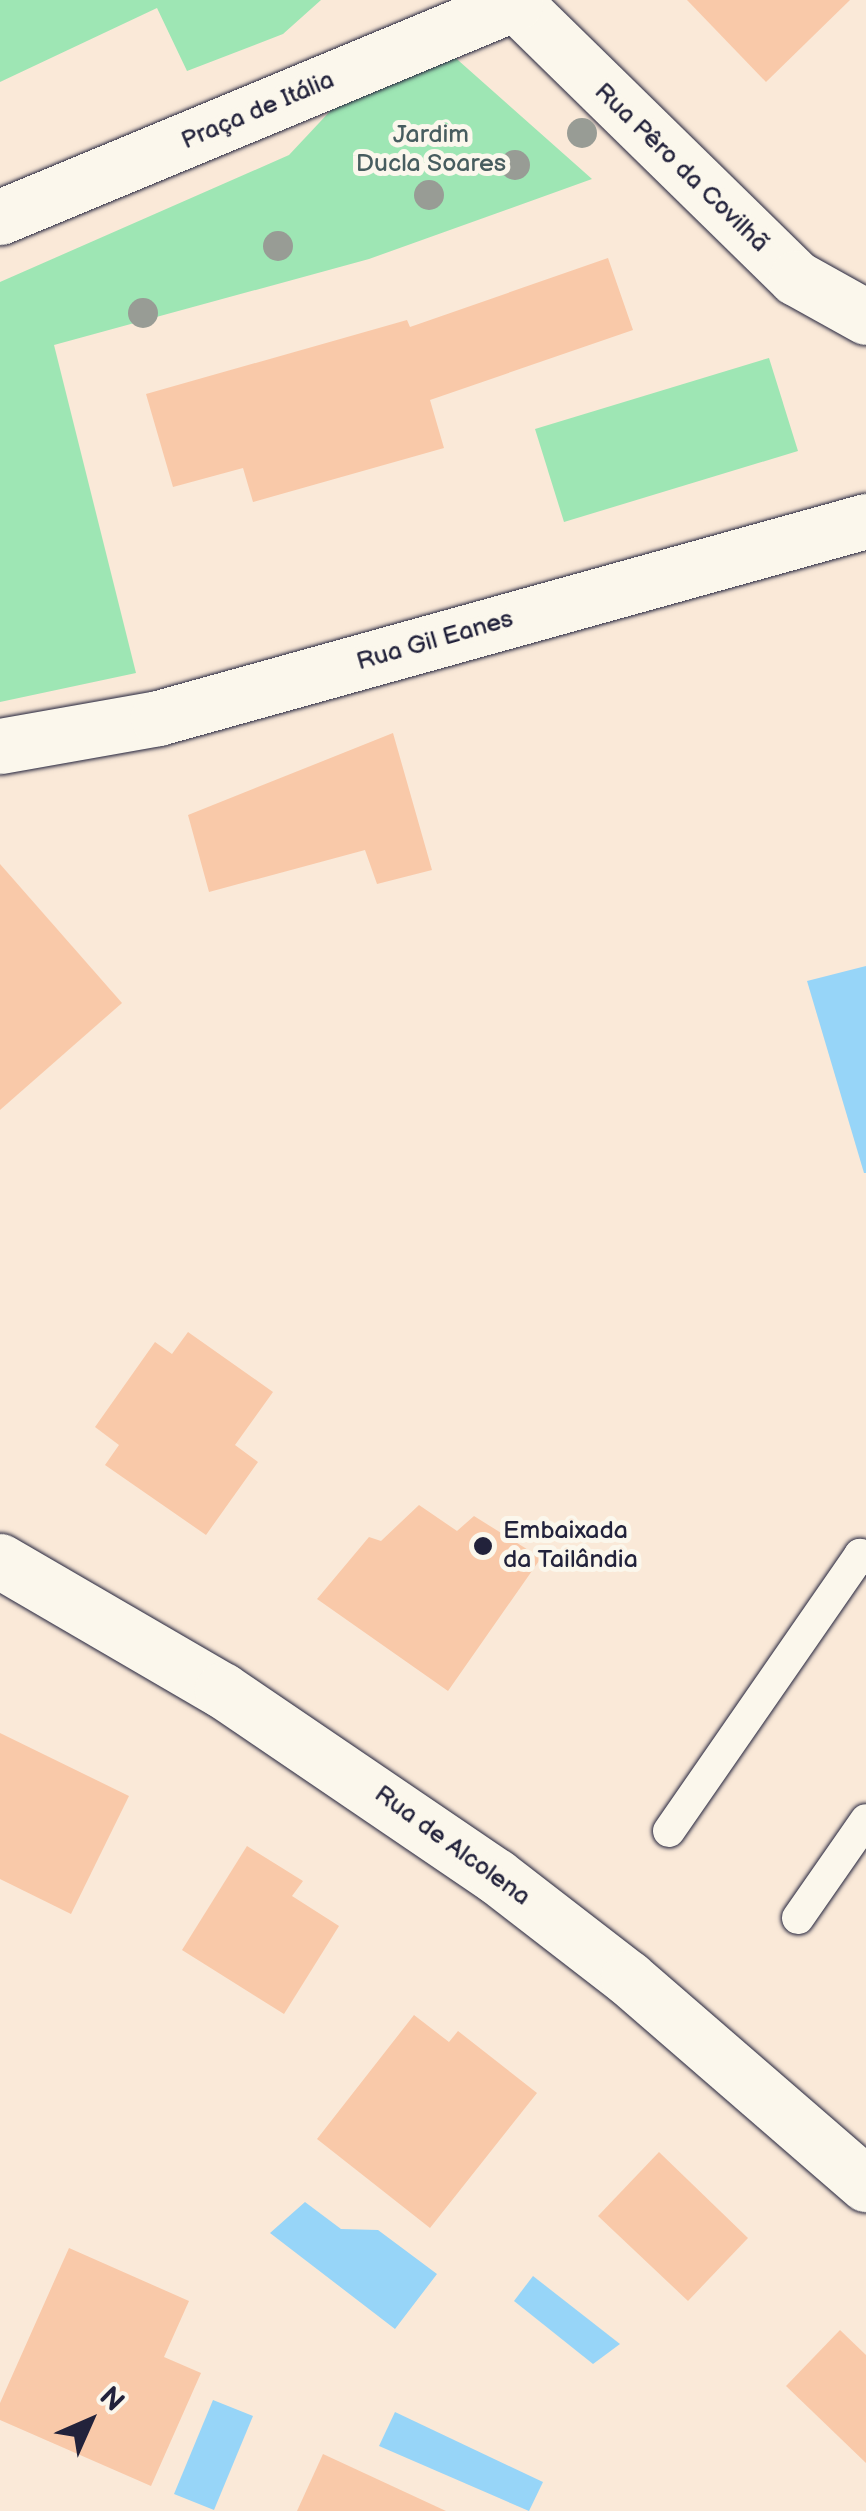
<!DOCTYPE html>
<meta charset="utf-8">
<style>
body{margin:0}
#map{position:relative;width:866px;height:2511px;overflow:hidden;background:#fae9d8;font-family:"Balsamiq Sans",sans-serif}
div>[style]{position:absolute}
.green>*{inset:0;background:#9ee6b4}
.water>*{inset:0;background:#97d5f8}
.building>*{inset:0;background:#f9c9a9}
.roads{filter:drop-shadow(0 0 2px #22223b) drop-shadow(0 0 2px #22223b)}
.service>*{height:32px;margin:-16px;padding:0 16px;transform-origin:16px;border-radius:16px;background:#fbf7ec}
.minor>*{height:55px;margin:-27.5px;padding:0 27.5px;transform-origin:27.5px;border-radius:27.5px;background:#fbf7ec}
.trees>*{width:30px;height:30px;margin:-15px;border-radius:50%;background:#989c95}
.dots>*{width:28px;height:28px;translate:-50% -50%;box-sizing:border-box;border:5px solid #fbf7ec;border-radius:50%}
span{translate:-50% -50%;white-space:nowrap;text-align:center;line-height:1.15;-webkit-text-stroke:10px #fbf7ec;paint-order:stroke}
.street-label{font-size:25px;color:#22223b}
.park-label{font-size:25px;color:#475d5f}
.poi-label{font-size:25px;color:#22223b}
.left{translate:0 -50%;text-align:left}
.north{position:absolute;left:40px;top:2371px;width:100px;height:100px;-webkit-text-stroke:8px #fbf7ec;paint-order:stroke;rotate:45deg;font-size:28px;font-weight:700;line-height:40px;text-align:center;color:#22223b}
.north::after{content:'';display:block;margin:auto;width:35px;height:45px;background:#22223b;clip-path:polygon(50% 0,100% 100%,50% 72%,0 100%)}
</style>
<div id="map">
<div class="green">
<i style="clip-path:polygon(0 0,321px 0,283px 34px,187px 71px,157px 8px,0 82px)"></i>
<i style="clip-path:polygon(450px 53px,592px 179px,369px 259px,54px 345px,136px 673px,0 702px,0 282px,289px 155px,334px 107px)"></i>
<i style="clip-path:polygon(769px 358px,798px 451px,564px 522px,535px 429px)"></i>
</div>
<div class="water">
<i style="clip-path:polygon(866px 966px,866px 1173px,864px 1173px,807px 981px)"></i>
<i style="clip-path:polygon(305px 2202px,341px 2229px,378px 2230px,437px 2274px,395px 2329px,270px 2233px)"></i>
<i style="clip-path:polygon(533px 2276px,620px 2344px,593px 2364px,514px 2301px)"></i>
<i style="clip-path:polygon(213px 2400px,253px 2416px,214px 2510px,174px 2494px)"></i>
<i style="clip-path:polygon(395px 2412px,543px 2482px,529px 2511px,379px 2446px)"></i>
</div>
<div class="building">
<i style="clip-path:polygon(687px 0,850px 0,766px 82px)"></i>
<i style="clip-path:polygon(608px 258px,633px 330px,430px 400px,444px 448px,253px 502px,243px 468px,173px 487px,146px 394px,407px 320px,410px 327px)"></i>
<i style="clip-path:polygon(393px 733px,432px 870px,377px 884px,365px 850px,209px 892px,188px 815px)"></i>
<i style="clip-path:polygon(0 864px,122px 1003px,0 1110px)"></i>
<i style="clip-path:polygon(188px 1332px,273px 1392px,235px 1445px,258px 1462px,206px 1535px,105px 1465px,119px 1445px,95px 1427px,155px 1342px,172px 1354px)"></i>
<i style="clip-path:polygon(419px 1505px,457px 1531px,474px 1516px,541px 1558px,448px 1691px,317px 1599px,369px 1537px,381px 1541px)"></i>
<i style="clip-path:polygon(0 1733px,129px 1796px,71px 1914px,0 1879px)"></i>
<i style="clip-path:polygon(247px 1846px,303px 1881px,292px 1896px,339px 1926px,284px 2014px,182px 1950px)"></i>
<i style="clip-path:polygon(414px 2015px,449px 2042px,458px 2031px,537px 2093px,430px 2228px,317px 2139px)"></i>
<i style="clip-path:polygon(659px 2152px,748px 2238px,688px 2301px,598px 2216px)"></i>
<i style="clip-path:polygon(69px 2248px,189px 2301px,164px 2357px,201px 2373px,151px 2486px,0 2420px,0 2403px)"></i>
<i style="clip-path:polygon(840px 2330px,866px 2355px,866px 2463px,786px 2386px)"></i>
<i style="clip-path:polygon(323px 2454px,446px 2511px,297px 2511px)"></i>
</div>
<div class="roads">
<div class="service">
<i style="left:669px;top:1831px;width:336px;rotate:-55.3deg"></i>
<i style="left:860px;top:1555px;width:7px;rotate:34deg"></i>
<i style="left:798px;top:1918px;width:119px;rotate:-55.2deg"></i>
</div>
<div class="minor">
<i style="left:512px;top:0;width:397px;rotate:44.4deg"></i>
<i style="left:796px;top:278px;width:80px;rotate:29.1deg"></i>
<i style="left:0;top:217px;width:558px;rotate:-22.56deg"></i>
<i style="left:0;top:746px;width:160px;rotate:-10deg"></i>
<i style="left:158px;top:718px;width:735px;rotate:-15.55deg"></i>
<i style="left:0;top:1561px;width:257px;rotate:30.2deg"></i>
<i style="left:222px;top:1690px;width:331px;rotate:34.2deg"></i>
<i style="left:496px;top:1876px;width:167px;rotate:37.7deg"></i>
<i style="left:628px;top:1978px;width:315px;rotate:40.9deg"></i>
</div>
</div>
<div class="trees">
<i style="left:582px;top:133px"></i>
<i style="left:515px;top:165px"></i>
<i style="left:429px;top:195px"></i>
<i style="left:278px;top:246px"></i>
<i style="left:143px;top:313px"></i>
</div>
<div class="dots">
<i style="left:483px;top:1546px;background:#22223b"></i>
</div>
<div class="street-label">
<span style="left:258px;top:111px;rotate:-23deg">Praça de Itália</span>
<span style="left:681px;top:168px;rotate:44deg">Rua Pêro da Covilhã</span>
<span style="left:435px;top:641px;rotate:-16deg">Rua Gil Eanes</span>
<span style="left:452px;top:1846px;rotate:36deg">Rua de Alcolena</span>
</div>
<div class="park-label">
<span style="left:431px;top:150px">Jardim<br>Ducla Soares</span>
</div>
<div class="poi-label">
<span class="left" style="left:503px;top:1546px">Embaixada<br>da Tailândia</span>
</div>
<div class="north">N</div>
</div>
